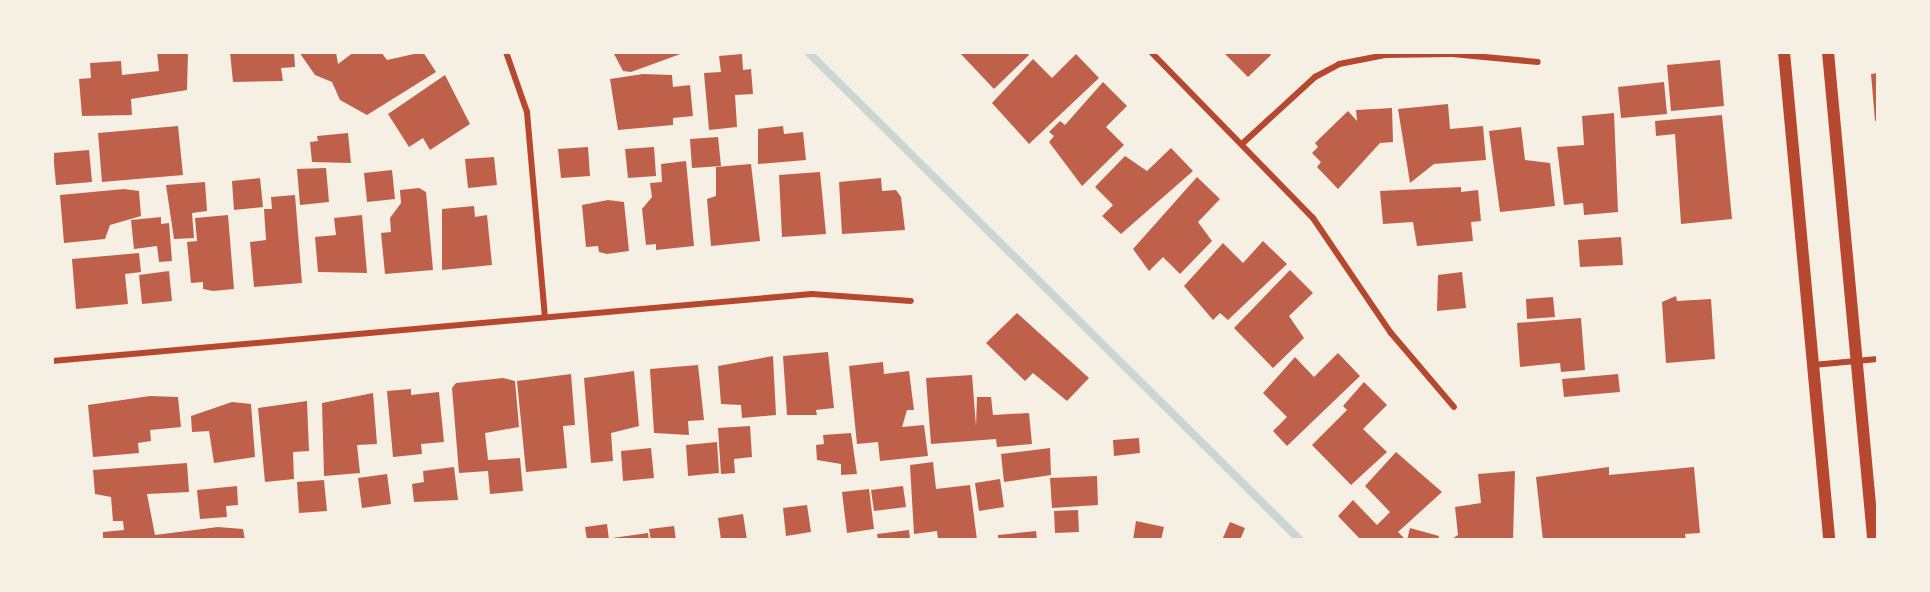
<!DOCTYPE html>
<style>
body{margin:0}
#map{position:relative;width:1930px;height:592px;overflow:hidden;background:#f6efe4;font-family:"DejaVu Sans",sans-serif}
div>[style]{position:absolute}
.stream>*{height:8px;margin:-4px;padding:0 4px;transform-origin:4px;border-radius:4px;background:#c9d6d2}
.building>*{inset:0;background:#bf614a}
.minor>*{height:6px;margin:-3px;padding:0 3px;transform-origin:3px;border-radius:3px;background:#b5482f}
.secondary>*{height:12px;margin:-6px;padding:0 6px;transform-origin:6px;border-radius:6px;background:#b5482f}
span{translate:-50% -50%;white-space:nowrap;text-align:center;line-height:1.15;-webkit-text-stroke:4.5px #f6efe4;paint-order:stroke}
.frame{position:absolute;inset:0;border:54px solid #f6efe4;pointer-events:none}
</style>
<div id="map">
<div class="stream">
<i style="left:808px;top:52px;width:693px;rotate:44.77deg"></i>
</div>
<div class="building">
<i style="clip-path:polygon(157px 52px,188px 52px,187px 90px,131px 99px,132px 115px,82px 116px,79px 79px,91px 78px,90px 63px,121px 61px,122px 75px,159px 71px)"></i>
<i style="clip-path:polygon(230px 52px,294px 52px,295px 67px,281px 68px,283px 81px,233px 82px)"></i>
<i style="clip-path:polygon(299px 52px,336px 52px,338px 64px,354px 52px,381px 52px,387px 60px,423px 52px,436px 72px,367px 115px,340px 100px,332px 82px,315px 75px)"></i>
<i style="clip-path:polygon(613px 52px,686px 52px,631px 72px,623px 71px)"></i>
<i style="clip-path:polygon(959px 52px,1027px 52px,1029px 55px,994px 89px)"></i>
<i style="clip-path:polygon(1223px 52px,1269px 52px,1271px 55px,1248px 77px)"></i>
<i style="clip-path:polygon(742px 54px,743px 70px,751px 69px,753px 94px,735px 95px,737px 127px,709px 130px,704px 73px,721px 72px,719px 56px)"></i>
<i style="clip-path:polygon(1076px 54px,1099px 78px,1029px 144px,992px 103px,1033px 59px,1052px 78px)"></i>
<i style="clip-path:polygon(1720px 60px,1724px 106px,1671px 111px,1667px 65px)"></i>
<i style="clip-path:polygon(1878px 73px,1878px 120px,1875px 121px,1871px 74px)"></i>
<i style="clip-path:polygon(643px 74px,672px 75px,673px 87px,690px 85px,693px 116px,673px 118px,673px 125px,618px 130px,610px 79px)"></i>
<i style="clip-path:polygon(445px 75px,470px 124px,430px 150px,423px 138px,409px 147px,388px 114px)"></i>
<i style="clip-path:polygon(1103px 82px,1127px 106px,1106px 127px,1124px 145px,1082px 186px,1049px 142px,1054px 136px,1049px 132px,1060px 121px,1065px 125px)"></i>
<i style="clip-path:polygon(1664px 82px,1667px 114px,1621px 118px,1618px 87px)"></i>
<i style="clip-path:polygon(1448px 104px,1450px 129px,1483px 126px,1486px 160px,1434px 164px,1410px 183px,1398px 109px)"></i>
<i style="clip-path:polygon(1392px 108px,1393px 142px,1380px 143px,1338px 189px,1317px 167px,1321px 162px,1312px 153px,1318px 147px,1315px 143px,1348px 111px,1357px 121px,1356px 110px)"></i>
<i style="clip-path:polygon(1614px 113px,1618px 212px,1584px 215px,1583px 203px,1564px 205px,1557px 147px,1584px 145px,1582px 116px)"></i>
<i style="clip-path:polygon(1722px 115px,1732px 219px,1681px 224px,1675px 134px,1656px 136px,1655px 121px)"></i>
<i style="clip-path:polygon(178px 126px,183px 175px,102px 182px,98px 133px)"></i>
<i style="clip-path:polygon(783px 126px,784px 134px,803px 132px,806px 160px,758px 164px,758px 129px)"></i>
<i style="clip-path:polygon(1521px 127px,1525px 160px,1550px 163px,1555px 206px,1500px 212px,1489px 131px)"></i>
<i style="clip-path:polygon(348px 133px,351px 163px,312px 162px,310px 142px,318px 141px,317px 136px)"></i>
<i style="clip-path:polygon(718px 137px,721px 166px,692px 168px,690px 139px)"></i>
<i style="clip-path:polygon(588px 147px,590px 176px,561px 178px,558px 149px)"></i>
<i style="clip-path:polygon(654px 147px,656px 176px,628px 178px,625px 149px)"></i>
<i style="clip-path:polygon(1171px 148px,1193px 171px,1121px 234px,1102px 216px,1113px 205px,1095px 187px,1125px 156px,1147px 171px)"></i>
<i style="clip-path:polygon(89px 150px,92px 182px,56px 185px,53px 153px)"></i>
<i style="clip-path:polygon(494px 157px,497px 185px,468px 188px,465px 159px)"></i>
<i style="clip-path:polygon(686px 161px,694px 246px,656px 250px,656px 244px,646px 245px,642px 209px,652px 197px,650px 183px,662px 182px,661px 164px)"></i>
<i style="clip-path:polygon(751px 164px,760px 241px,711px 246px,707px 199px,716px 196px,716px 167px)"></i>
<i style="clip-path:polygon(326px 168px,329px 202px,300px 205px,297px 169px)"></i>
<i style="clip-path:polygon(392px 170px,395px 199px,367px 202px,364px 173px)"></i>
<i style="clip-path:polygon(820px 172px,826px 234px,782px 237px,779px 175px)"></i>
<i style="clip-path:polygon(1197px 177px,1220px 199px,1198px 222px,1212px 241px,1180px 274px,1163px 257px,1149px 271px,1133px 249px)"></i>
<i style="clip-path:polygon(260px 178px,263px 207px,234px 210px,232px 181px)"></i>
<i style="clip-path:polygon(881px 178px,882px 191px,896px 190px,901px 197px,905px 230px,842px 234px,839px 182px)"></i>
<i style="clip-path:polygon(205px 182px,207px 211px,192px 213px,194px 238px,174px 239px,166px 185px)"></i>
<i style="clip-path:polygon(1461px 187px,1461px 192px,1478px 190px,1481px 221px,1471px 222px,1473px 241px,1417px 246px,1413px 222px,1383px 224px,1380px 191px)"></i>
<i style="clip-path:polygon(419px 188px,426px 192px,433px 270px,385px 274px,381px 233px,391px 232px,390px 218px,401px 203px,400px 190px)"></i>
<i style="clip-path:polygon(124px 189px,139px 191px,141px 216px,110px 225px,105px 239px,64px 243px,60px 195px)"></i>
<i style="clip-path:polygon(295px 195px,302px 283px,254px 287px,250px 242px,266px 240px,264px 209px,272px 209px,271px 197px)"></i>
<i style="clip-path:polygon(608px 200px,624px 202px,629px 251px,607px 254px,599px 252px,598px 246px,586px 247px,582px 205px)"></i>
<i style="clip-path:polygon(474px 206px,475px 217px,487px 215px,492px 265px,442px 270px,442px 209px)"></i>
<i style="clip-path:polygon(228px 215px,234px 289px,213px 291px,203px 289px,203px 282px,191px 283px,187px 242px,197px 241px,195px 218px)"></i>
<i style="clip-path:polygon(362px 215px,367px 273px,318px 272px,315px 237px,336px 235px,334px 218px)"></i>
<i style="clip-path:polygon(161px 217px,161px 224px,169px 223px,172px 261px,159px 262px,157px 246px,134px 249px,131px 220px)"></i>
<i style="clip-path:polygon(1621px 237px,1623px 265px,1580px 267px,1578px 240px)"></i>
<i style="clip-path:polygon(1263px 241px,1287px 264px,1228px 320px,1220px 313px,1213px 320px,1184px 286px,1223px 243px,1243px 263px)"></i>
<i style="clip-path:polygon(139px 253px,141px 272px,125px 274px,128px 304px,76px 309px,72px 259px)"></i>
<i style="clip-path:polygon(1290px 270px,1313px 293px,1289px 316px,1304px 338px,1273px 368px,1234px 328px)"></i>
<i style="clip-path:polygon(169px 271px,172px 301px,142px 304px,139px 275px)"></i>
<i style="clip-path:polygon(1462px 272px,1466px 308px,1437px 311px,1438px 275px)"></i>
<i style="clip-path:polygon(1676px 296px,1677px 301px,1711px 299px,1715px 359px,1666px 363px,1662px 302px)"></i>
<i style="clip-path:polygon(1553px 297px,1555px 317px,1527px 319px,1526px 299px)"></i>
<i style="clip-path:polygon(1017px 313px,1089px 378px,1067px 401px,1033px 373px,1025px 381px,986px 343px)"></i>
<i style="clip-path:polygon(1581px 318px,1585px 370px,1561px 372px,1560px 363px,1520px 367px,1517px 323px)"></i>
<i style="clip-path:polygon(828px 352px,834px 408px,816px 410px,817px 415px,787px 415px,783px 356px)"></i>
<i style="clip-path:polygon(1338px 353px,1360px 376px,1287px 446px,1273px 431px,1287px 417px,1263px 393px,1295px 357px,1314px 377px)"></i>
<i style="clip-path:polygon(773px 356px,776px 415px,742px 418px,741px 405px,721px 404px,718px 366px)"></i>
<i style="clip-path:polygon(883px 362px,884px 374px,909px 371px,914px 410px,907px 410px,902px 427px,924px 425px,928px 456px,880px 461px,878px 442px,857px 444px,849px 366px)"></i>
<i style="clip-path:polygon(698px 365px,704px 420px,688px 421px,689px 435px,654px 433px,650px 369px)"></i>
<i style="clip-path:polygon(634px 371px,639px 426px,611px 433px,613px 461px,591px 463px,584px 378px)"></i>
<i style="clip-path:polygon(571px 374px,575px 425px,563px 426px,567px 468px,526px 472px,517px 381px)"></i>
<i style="clip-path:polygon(1618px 374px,1620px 392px,1564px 397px,1562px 379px)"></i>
<i style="clip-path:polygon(972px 375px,976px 426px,977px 397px,991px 397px,993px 415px,1029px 413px,1032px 444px,997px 447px,996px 439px,931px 444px,926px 378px)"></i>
<i style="clip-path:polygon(503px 378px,515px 381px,519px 427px,485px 433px,488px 460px,520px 458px,523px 491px,490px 494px,488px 471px,459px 473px,452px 388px,456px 383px)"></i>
<i style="clip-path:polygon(1364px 382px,1387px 405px,1363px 429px,1387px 452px,1351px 485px,1312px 445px,1347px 410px,1343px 406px)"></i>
<i style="clip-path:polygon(411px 389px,411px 395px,439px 392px,444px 442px,421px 444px,422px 454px,393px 457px,387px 391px)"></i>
<i style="clip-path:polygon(373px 393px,377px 444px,357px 445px,360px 473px,324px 476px,322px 403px)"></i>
<i style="clip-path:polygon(150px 396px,178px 397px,181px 427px,150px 430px,151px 441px,138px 443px,139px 453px,93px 457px,88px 405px)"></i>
<i style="clip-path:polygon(307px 401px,309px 451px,293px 452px,294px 479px,265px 482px,258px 408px)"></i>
<i style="clip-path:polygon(232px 402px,251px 404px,255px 457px,214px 463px,209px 431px,192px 432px,191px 416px)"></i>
<i style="clip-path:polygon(750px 426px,752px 457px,734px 459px,735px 473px,721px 474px,718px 428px)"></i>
<i style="clip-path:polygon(851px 433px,857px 474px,841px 475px,841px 464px,817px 460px,816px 445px,824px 444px,823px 435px)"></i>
<i style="clip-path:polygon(1139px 438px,1140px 453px,1114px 456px,1113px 440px)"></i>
<i style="clip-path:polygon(717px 442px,719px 473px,688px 476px,686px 445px)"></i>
<i style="clip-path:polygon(651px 448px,654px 478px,623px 481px,621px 451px)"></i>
<i style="clip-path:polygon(1050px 448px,1051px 475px,1004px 482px,1001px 454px)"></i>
<i style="clip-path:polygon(1396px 452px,1442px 492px,1398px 532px,1406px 540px,1361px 540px,1338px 516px,1353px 500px,1377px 525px,1390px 512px,1365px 486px)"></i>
<i style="clip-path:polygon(933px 462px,936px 489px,970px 485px,977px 540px,938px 540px,937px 531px,914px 534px,910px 465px)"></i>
<i style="clip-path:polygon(187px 463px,189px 492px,147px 494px,155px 535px,218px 527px,243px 529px,245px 540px,103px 540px,103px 532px,124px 530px,123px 521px,113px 521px,111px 497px,95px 494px,93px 470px)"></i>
<i style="clip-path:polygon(454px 467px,458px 500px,414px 502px,412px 484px,424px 482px,423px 471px)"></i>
<i style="clip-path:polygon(1609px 467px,1609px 475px,1694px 467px,1700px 533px,1685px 534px,1686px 540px,1543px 540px,1536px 477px)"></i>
<i style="clip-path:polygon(1515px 471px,1513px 540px,1450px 540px,1458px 535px,1455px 507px,1481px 503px,1478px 474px)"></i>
<i style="clip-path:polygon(387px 474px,391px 504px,362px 508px,358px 478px)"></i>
<i style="clip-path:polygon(1097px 476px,1098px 505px,1052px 508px,1050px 478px)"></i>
<i style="clip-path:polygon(1000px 479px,1004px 507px,979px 511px,975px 483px)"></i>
<i style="clip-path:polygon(324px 480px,327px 511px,299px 513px,297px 482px)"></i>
<i style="clip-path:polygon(237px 486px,238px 505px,226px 506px,227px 517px,200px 519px,197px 490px)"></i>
<i style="clip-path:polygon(903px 486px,906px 507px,874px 511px,871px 490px)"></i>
<i style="clip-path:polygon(869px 489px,874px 529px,847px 533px,842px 492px)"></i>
<i style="clip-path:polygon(807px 505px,811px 532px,786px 536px,783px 508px)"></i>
<i style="clip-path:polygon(1078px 510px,1079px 532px,1055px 533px,1054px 511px)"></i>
<i style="clip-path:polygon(743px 514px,747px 540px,721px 540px,718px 518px)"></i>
<i style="clip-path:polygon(1136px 521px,1164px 527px,1161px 540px,1133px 540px)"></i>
<i style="clip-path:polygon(1230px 522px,1245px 528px,1240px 540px,1222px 540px)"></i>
<i style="clip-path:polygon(607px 524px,609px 540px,587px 540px,585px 527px)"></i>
<i style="clip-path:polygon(674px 526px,676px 540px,651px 540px,649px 529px)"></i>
<i style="clip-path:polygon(1410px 528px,1439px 536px,1438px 540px,1407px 540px)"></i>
<i style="clip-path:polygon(909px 530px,910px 540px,878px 540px,877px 534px)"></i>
<i style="clip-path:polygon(1036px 531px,1037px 540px,998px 540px,998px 535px)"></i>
<i style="clip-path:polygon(648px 533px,649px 540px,612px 540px,612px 538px)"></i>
</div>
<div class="minor">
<i style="left:506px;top:52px;width:64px;rotate:70.7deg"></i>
<i style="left:527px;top:112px;width:206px;rotate:85deg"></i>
<i style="left:1151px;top:52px;width:232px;rotate:45.7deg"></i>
<i style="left:1313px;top:218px;width:139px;rotate:55.9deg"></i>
<i style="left:1391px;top:333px;width:97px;rotate:49.6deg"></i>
<i style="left:1243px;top:143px;width:98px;rotate:-42.5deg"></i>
<i style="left:1315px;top:77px;width:27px;rotate:-28deg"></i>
<i style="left:1339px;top:64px;width:47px;rotate:-11.1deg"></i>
<i style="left:1385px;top:55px;width:67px;rotate:-0.9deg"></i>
<i style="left:1452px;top:54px;width:86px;rotate:5.3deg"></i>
<i style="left:52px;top:361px;width:763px;rotate:-5.04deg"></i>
<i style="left:812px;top:294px;width:99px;rotate:4deg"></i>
<i style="left:1813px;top:365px;width:65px;rotate:-5.3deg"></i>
</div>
<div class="secondary">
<i style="left:1784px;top:52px;width:490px;rotate:84.7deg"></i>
<i style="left:1828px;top:52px;width:490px;rotate:84.7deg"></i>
</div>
<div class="frame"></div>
</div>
